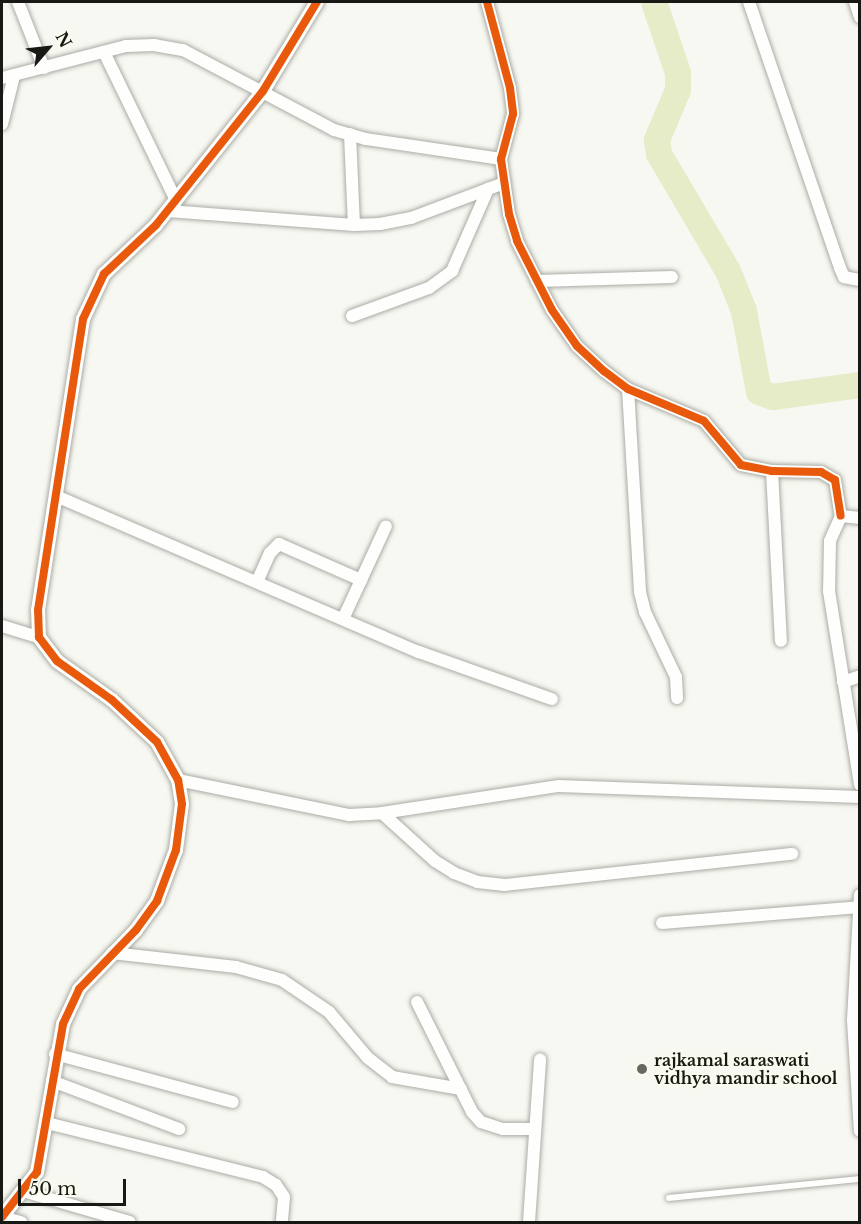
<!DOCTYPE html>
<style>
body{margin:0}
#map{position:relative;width:861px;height:1224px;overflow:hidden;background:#f7f8f1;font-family:"Libre Baskerville",serif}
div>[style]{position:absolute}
.river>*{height:26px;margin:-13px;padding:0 13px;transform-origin:13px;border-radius:13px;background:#e6ebc8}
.roads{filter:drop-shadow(0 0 2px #abaca6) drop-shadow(0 0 2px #abaca6)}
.service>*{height:6px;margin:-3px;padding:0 3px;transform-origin:3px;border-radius:3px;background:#fefefd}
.minor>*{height:12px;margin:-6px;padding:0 6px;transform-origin:6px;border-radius:6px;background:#fefefd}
.tertiary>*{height:14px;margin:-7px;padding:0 7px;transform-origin:7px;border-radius:7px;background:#fefefd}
.cycleway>*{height:8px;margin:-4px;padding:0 4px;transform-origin:4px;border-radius:4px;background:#e8590c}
.dots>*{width:16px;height:16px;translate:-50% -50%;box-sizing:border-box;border:3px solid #f9fbee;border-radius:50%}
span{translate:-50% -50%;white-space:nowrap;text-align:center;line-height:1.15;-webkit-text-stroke:4.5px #f9fbee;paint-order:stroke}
.poi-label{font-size:16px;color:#181914;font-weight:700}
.left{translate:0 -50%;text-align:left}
.frame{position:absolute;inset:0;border:3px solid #181914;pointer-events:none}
.north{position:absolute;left:18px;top:18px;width:60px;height:60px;-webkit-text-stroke:4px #f9fbee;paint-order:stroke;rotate:62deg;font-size:16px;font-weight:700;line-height:24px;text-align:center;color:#181914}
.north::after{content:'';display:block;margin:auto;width:21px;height:27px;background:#181914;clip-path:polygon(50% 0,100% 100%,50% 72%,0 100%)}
.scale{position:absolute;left:18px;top:1179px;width:108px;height:27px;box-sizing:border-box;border:3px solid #181914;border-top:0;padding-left:8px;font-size:18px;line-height:21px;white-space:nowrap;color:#181914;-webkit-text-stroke:4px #f9fbee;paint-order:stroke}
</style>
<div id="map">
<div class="river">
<i style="left:654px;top:2px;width:75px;rotate:71.3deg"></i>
<i style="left:678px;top:73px;width:17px;rotate:90deg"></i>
<i style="left:678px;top:90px;width:54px;rotate:112.8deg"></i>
<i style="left:657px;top:140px;width:14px;rotate:82deg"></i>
<i style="left:659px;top:154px;width:136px;rotate:59.5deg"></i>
<i style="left:728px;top:271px;width:43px;rotate:68.2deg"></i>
<i style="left:744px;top:311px;width:82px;rotate:79.5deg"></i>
<i style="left:759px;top:392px;width:15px;rotate:20deg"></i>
<i style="left:773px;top:397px;width:88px;rotate:-7.9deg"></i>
</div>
<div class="roads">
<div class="service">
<i style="left:669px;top:1198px;width:192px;rotate:-5.7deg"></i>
</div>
<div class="minor">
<i style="left:18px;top:2px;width:71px;rotate:68.5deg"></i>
<i style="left:487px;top:2px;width:89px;rotate:75deg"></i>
<i style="left:510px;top:88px;width:26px;rotate:83deg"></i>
<i style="left:513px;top:114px;width:47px;rotate:104.9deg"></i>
<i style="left:501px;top:159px;width:56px;rotate:81.7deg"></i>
<i style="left:509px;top:214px;width:28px;rotate:73deg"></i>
<i style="left:517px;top:241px;width:77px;rotate:63.1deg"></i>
<i style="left:552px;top:310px;width:44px;rotate:55.2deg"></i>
<i style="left:577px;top:346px;width:37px;rotate:43deg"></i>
<i style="left:604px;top:371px;width:30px;rotate:37deg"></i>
<i style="left:628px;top:389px;width:82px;rotate:22.8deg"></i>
<i style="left:704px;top:421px;width:57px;rotate:49.9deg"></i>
<i style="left:741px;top:465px;width:32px;rotate:11deg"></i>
<i style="left:772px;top:471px;width:49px;rotate:1.2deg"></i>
<i style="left:821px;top:472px;width:16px;rotate:30deg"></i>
<i style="left:835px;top:480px;width:36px;rotate:81deg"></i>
<i style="left:749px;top:2px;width:281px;rotate:71.1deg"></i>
<i style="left:840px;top:268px;width:10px;rotate:66deg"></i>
<i style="left:844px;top:277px;width:16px;rotate:11deg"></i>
<i style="left:855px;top:2px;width:16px;rotate:72deg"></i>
<i style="left:104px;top:52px;width:165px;rotate:64.1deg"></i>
<i style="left:2px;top:78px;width:128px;rotate:-14.5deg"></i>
<i style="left:126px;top:46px;width:28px;rotate:-2deg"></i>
<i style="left:154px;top:45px;width:29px;rotate:10deg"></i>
<i style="left:183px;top:50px;width:171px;rotate:27.9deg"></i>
<i style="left:334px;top:130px;width:33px;rotate:16deg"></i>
<i style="left:366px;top:139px;width:136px;rotate:8.4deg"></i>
<i style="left:2px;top:124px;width:49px;rotate:-76deg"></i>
<i style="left:350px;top:134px;width:91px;rotate:87.5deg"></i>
<i style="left:168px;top:211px;width:187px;rotate:4.3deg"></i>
<i style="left:354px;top:225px;width:26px;rotate:-2deg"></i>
<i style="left:380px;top:224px;width:32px;rotate:-11deg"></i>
<i style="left:411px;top:218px;width:99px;rotate:-20.6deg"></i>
<i style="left:537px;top:281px;width:135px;rotate:-1.7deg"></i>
<i style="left:352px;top:316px;width:82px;rotate:-20deg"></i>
<i style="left:429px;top:288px;width:29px;rotate:-36deg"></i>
<i style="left:452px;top:271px;width:90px;rotate:-66.3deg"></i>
<i style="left:628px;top:389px;width:203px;rotate:86.6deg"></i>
<i style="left:640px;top:592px;width:21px;rotate:76deg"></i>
<i style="left:645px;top:612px;width:72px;rotate:64.5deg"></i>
<i style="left:676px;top:677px;width:21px;rotate:87deg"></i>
<i style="left:772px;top:471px;width:170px;rotate:87deg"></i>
<i style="left:56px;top:496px;width:395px;rotate:23.3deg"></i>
<i style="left:419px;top:652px;width:141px;rotate:19.5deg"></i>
<i style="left:860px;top:518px;width:19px;rotate:-174deg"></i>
<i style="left:841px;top:516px;width:27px;rotate:114deg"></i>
<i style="left:830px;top:541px;width:50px;rotate:91.1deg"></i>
<i style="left:829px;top:591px;width:196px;rotate:80.9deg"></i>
<i style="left:257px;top:582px;width:32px;rotate:-66deg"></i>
<i style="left:270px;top:553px;width:13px;rotate:-45deg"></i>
<i style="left:279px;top:544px;width:90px;rotate:23.7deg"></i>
<i style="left:343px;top:619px;width:102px;rotate:-65.2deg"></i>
<i style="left:2px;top:626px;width:39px;rotate:17deg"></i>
<i style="left:843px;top:682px;width:18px;rotate:-19deg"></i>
<i style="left:178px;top:780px;width:175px;rotate:11.6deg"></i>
<i style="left:349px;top:815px;width:33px;rotate:-3deg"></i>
<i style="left:382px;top:813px;width:179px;rotate:-8.7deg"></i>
<i style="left:559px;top:786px;width:301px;rotate:2.1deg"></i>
<i style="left:382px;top:813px;width:72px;rotate:42.2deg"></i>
<i style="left:435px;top:861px;width:22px;rotate:32deg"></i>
<i style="left:454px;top:873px;width:25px;rotate:21deg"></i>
<i style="left:477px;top:882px;width:28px;rotate:6deg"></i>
<i style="left:505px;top:885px;width:289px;rotate:-6.2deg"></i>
<i style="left:860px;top:895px;width:125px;rotate:93.2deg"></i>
<i style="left:853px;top:1020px;width:111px;rotate:86.4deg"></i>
<i style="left:662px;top:923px;width:198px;rotate:-4.6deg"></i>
<i style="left:112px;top:953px;width:125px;rotate:6.4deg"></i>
<i style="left:236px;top:967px;width:48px;rotate:15.8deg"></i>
<i style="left:282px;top:980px;width:57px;rotate:34.2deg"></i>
<i style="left:329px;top:1012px;width:60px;rotate:49.7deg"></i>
<i style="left:368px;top:1058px;width:31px;rotate:38deg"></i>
<i style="left:392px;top:1077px;width:70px;rotate:9.9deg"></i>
<i style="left:417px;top:1002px;width:123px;rotate:63.4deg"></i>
<i style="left:472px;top:1112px;width:13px;rotate:48deg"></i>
<i style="left:481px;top:1122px;width:23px;rotate:18deg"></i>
<i style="left:503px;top:1129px;width:32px"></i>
<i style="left:55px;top:1054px;width:184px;rotate:15.1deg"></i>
<i style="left:52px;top:1081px;width:136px;rotate:20.7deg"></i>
<i style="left:47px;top:1123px;width:223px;rotate:14deg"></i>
<i style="left:263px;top:1177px;width:15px;rotate:32deg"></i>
<i style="left:276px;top:1185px;width:14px;rotate:56deg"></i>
<i style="left:284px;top:1197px;width:25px;rotate:95deg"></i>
<i style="left:23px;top:1191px;width:111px;rotate:16.2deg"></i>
<i style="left:2px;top:1217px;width:20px;rotate:15deg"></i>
<i style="left:529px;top:1222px;width:163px;rotate:-86.1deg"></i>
</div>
<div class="tertiary">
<i style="left:2px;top:1217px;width:57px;rotate:-52.1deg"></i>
<i style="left:37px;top:1172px;width:150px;rotate:-80deg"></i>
<i style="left:63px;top:1024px;width:38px;rotate:-65deg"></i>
<i style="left:79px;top:989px;width:82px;rotate:-46deg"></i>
<i style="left:136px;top:930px;width:36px;rotate:-54deg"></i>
<i style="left:157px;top:901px;width:54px;rotate:-69.6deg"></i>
<i style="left:176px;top:850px;width:46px;rotate:-82.6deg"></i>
<i style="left:182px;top:804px;width:24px;rotate:-99deg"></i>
<i style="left:178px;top:780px;width:43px;rotate:-118.9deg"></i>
<i style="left:157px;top:742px;width:62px;rotate:-137deg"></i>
<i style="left:112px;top:700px;width:67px;rotate:-144.7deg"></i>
<i style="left:57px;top:661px;width:30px;rotate:-127deg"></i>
<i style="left:39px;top:637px;width:27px;rotate:-92deg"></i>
<i style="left:38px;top:610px;width:294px;rotate:-81.2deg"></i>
<i style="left:83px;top:319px;width:50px;rotate:-65deg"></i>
<i style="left:104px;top:274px;width:71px;rotate:-43.3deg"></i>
<i style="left:156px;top:225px;width:171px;rotate:-51.4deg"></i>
<i style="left:263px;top:91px;width:104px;rotate:-58.8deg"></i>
</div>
</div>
<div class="cycleway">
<i style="left:487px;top:2px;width:89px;rotate:75deg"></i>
<i style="left:510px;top:88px;width:26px;rotate:83deg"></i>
<i style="left:513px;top:114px;width:47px;rotate:104.9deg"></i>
<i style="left:501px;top:159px;width:56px;rotate:81.7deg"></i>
<i style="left:509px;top:214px;width:28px;rotate:73deg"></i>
<i style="left:517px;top:241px;width:77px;rotate:63.1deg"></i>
<i style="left:552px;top:310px;width:44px;rotate:55.2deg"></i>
<i style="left:577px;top:346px;width:37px;rotate:43deg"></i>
<i style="left:604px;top:371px;width:30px;rotate:37deg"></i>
<i style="left:628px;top:389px;width:82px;rotate:22.8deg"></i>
<i style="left:704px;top:421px;width:57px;rotate:49.9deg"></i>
<i style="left:741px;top:465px;width:32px;rotate:11deg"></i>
<i style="left:772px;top:471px;width:49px;rotate:1.2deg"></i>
<i style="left:821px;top:472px;width:16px;rotate:30deg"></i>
<i style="left:835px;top:480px;width:36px;rotate:81deg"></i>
<i style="left:2px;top:1217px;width:57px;rotate:-52.1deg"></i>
<i style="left:37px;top:1172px;width:150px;rotate:-80deg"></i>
<i style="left:63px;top:1024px;width:38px;rotate:-65deg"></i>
<i style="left:79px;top:989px;width:82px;rotate:-46deg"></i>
<i style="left:136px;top:930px;width:36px;rotate:-54deg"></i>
<i style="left:157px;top:901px;width:54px;rotate:-69.6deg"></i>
<i style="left:176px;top:850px;width:46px;rotate:-82.6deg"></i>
<i style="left:182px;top:804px;width:24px;rotate:-99deg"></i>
<i style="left:178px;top:780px;width:43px;rotate:-118.9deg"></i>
<i style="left:157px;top:742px;width:62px;rotate:-137deg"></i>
<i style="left:112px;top:700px;width:67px;rotate:-144.7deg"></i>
<i style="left:57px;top:661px;width:30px;rotate:-127deg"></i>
<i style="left:39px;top:637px;width:27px;rotate:-92deg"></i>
<i style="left:38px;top:610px;width:294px;rotate:-81.2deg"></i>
<i style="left:83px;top:319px;width:50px;rotate:-65deg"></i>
<i style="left:104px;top:274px;width:71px;rotate:-43.3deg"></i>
<i style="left:156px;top:225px;width:171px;rotate:-51.4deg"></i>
<i style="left:263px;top:91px;width:104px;rotate:-58.8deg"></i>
</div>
<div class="dots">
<i style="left:642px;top:1069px;background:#666761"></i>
</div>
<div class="poi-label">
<span class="left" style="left:654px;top:1069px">rajkamal saraswati<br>vidhya mandir school</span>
</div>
<div class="frame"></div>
<div class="north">N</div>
<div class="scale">50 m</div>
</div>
